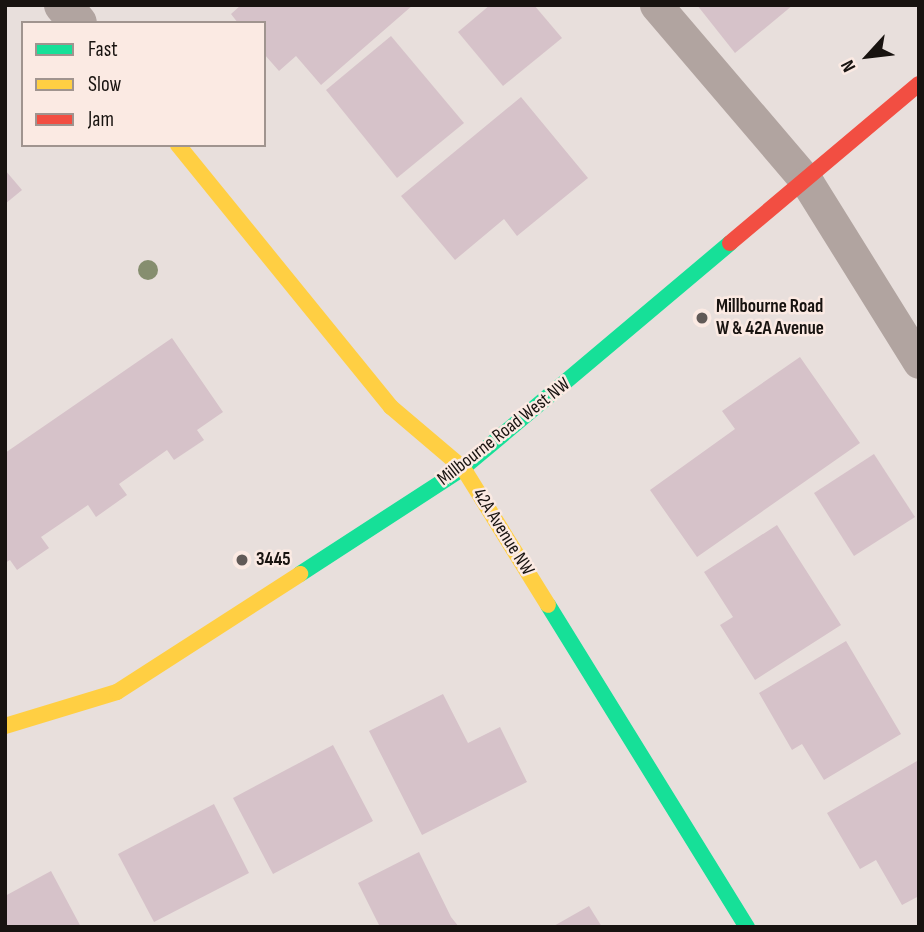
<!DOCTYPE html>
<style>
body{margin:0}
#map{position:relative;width:924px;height:932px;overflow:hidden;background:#e8dfdc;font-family:"Sofia Sans Condensed",sans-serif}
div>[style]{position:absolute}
.building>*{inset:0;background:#d6c2c9}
.lane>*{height:33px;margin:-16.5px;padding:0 16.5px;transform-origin:16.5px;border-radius:16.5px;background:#b1a4a0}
.street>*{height:38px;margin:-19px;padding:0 19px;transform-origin:19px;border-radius:19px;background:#b1a4a0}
.fast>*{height:16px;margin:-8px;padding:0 8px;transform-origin:8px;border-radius:8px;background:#16e098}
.slow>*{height:16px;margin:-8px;padding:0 8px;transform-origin:8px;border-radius:8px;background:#ffcf43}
.jam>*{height:16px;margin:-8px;padding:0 8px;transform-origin:8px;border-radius:8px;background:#f24e42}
.trees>*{width:20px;height:20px;margin:-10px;border-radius:50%;background:#868e6f}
.dots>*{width:19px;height:19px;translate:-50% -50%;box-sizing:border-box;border:4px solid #fbeae3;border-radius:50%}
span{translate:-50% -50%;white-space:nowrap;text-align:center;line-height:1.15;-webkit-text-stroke:5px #fbeae3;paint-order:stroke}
.poi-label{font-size:19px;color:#181310;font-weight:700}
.left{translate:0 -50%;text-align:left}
.street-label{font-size:19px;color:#181310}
.frame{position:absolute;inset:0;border:7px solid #181310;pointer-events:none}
.legend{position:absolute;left:21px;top:21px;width:245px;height:126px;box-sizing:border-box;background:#fbeae3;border:2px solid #a0948f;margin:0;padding:9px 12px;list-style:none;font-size:21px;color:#181310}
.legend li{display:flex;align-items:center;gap:14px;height:35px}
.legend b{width:35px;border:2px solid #a0948f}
.north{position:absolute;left:833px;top:21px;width:70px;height:70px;-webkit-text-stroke:5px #fbeae3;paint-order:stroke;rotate:243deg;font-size:19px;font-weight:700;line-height:28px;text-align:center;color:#181310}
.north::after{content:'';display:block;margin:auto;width:24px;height:32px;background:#181310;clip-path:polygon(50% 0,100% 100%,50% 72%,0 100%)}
</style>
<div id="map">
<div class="building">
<i style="clip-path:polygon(241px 5px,413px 5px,321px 85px,296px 56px,279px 71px,264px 54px,264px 23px,238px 23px,231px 14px)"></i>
<i style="clip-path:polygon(490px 5px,534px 5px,562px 38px,503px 86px,458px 32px)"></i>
<i style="clip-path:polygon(697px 5px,793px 5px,735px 53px)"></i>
<i style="clip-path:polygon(391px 36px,464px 123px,397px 178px,326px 90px)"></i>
<i style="clip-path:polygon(521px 97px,588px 178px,517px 236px,504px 219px,455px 260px,401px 196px)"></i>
<i style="clip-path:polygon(5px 170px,22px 190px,5px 204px)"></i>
<i style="clip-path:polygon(172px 338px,223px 412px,197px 430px,204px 440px,174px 460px,167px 450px,119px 484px,127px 495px,96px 517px,88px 505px,41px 537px,49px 548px,17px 570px,10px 560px,5px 563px,5px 453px)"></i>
<i style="clip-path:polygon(800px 357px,860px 443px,697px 557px,650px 490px,735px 429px,722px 411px)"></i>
<i style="clip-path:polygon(874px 454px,915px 517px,854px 556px,814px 493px)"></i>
<i style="clip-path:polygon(777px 525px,841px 625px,755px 680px,720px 625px,733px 617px,704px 572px)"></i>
<i style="clip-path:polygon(846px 641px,901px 734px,824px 780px,802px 744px,792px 750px,759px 693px)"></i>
<i style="clip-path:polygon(443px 694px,468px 743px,500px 727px,527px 782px,422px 835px,369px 731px)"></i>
<i style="clip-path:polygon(333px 745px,373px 821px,273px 874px,233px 798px)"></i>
<i style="clip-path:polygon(917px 761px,919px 896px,902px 905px,876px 860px,860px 869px,827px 813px)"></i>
<i style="clip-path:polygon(214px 804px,249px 873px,154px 922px,118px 854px)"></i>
<i style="clip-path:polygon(419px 852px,451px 917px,459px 927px,380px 927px,358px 883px)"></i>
<i style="clip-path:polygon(51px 871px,81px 927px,5px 927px,5px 896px)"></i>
<i style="clip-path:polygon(589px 906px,602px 927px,552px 927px)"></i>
</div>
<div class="lane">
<i style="left:656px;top:5px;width:233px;rotate:49.5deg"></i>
<i style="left:807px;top:182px;width:212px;rotate:58.1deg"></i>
</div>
<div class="street">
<i style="left:63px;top:5px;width:23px;rotate:50deg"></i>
</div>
<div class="fast">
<i style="left:300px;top:574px;width:194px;rotate:-33deg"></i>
<i style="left:463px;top:468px;width:349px;rotate:-40.1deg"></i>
<i style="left:548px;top:605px;width:379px;rotate:58.3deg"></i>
</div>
<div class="slow">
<i style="left:178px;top:145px;width:338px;rotate:50.9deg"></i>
<i style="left:391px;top:407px;width:94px;rotate:40.3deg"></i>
<i style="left:463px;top:468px;width:161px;rotate:58.2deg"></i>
<i style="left:5px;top:726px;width:117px;rotate:-16.9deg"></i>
<i style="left:117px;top:692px;width:218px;rotate:-32.8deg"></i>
</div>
<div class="jam">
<i style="left:730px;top:243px;width:247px;rotate:-40.1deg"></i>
</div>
<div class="trees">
<i style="left:148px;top:270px"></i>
</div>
<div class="dots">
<i style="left:702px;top:318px;background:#615a57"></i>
<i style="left:242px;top:560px;background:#615a57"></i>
</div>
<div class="poi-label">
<span class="left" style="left:716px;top:318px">Millbourne Road<br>W &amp; 42A Avenue</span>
<span class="left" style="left:256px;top:560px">3445</span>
</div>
<div class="street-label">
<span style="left:504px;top:432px;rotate:-38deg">Millbourne Road West NW</span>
<span style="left:503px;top:532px;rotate:58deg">42A Avenue NW</span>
</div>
<div class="frame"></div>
<ul class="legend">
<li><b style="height:9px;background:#16e098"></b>Fast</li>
<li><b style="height:9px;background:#ffcf43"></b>Slow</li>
<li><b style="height:9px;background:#f24e42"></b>Jam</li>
</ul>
<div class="north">N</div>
</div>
